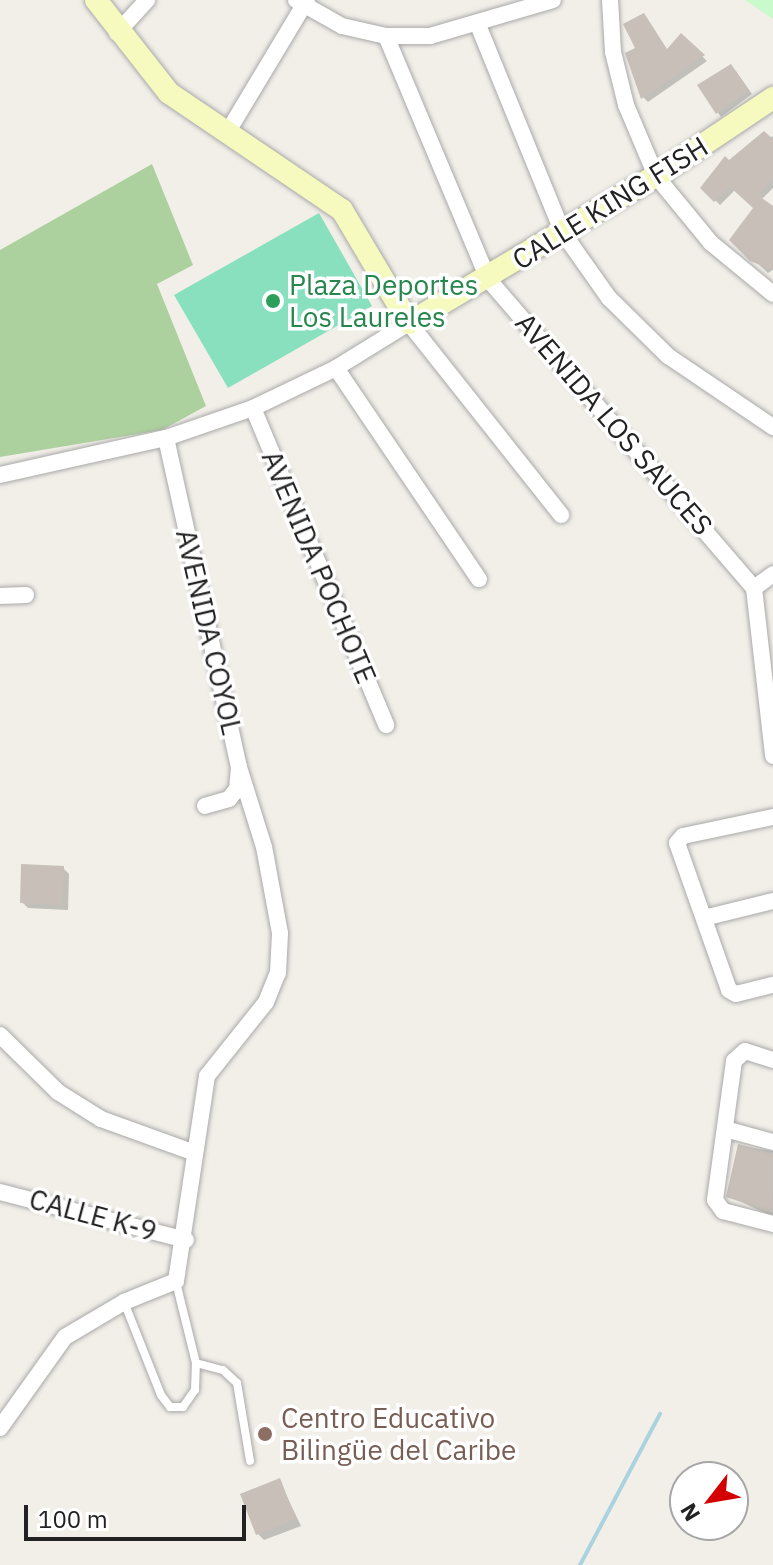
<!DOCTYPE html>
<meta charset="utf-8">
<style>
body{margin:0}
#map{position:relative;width:773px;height:1565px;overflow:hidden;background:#f2efe9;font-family:"IBM Plex Sans",sans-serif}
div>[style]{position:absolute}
.forest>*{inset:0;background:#add19e}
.park>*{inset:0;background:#c8facc}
.pitch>*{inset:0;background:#88e0be}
.shadow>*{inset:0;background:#0003}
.stream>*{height:4px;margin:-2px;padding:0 2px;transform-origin:2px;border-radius:2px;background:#aad3df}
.building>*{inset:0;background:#c7bfb8}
.roads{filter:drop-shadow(0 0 2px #a9a9a9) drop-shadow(0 0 2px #a9a9a9)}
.lane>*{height:8px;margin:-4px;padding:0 4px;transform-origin:4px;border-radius:4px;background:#fff}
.street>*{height:16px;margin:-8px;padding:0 8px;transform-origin:8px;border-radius:8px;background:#fff}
.secondary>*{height:22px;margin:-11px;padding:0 11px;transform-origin:11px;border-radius:11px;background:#f7fabf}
.dots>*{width:22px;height:22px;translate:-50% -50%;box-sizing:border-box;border:4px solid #fff;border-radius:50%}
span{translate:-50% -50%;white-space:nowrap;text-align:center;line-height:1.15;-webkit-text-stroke:7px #fff;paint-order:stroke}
.street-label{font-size:28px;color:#222}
.leisure-label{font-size:28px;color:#27864d}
.left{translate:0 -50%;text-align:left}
.education-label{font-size:28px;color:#785e54}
.north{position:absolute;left:669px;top:1461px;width:80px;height:80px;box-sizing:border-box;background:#fff;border:2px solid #a7a7a7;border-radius:50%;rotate:239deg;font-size:22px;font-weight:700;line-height:32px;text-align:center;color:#222}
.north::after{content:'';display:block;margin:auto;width:28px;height:36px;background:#d40000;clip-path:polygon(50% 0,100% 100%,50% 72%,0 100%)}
.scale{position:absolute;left:24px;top:1505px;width:222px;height:36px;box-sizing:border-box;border:4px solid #222;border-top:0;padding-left:10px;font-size:24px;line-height:28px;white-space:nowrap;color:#222;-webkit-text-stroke:6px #fff;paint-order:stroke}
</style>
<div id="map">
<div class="forest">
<i style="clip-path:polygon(152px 164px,193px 265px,157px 284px,206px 406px,162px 430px,0 457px,0 250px)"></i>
</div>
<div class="park">
<i style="clip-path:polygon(745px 0,773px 0,773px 19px)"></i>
</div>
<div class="pitch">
<i style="clip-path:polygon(319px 213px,372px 306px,228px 388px,174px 295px)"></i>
</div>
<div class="shadow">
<i style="clip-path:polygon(681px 36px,707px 61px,648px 102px,643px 97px)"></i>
<i style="clip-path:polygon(735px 70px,752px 94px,721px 117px,718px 113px)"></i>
<i style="clip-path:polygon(773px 136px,773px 188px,761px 200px,773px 210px,773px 270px,768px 273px,732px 240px,756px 208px,736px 189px,720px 205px,703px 188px,729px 163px)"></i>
<i style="clip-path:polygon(63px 868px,69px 874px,68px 910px,28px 908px,22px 902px)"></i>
<i style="clip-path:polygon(740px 1146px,773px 1151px,773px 1217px,729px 1196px)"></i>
<i style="clip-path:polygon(279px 1480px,301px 1526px,264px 1540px,258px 1534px)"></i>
</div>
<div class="stream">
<i style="left:580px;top:1565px;width:171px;rotate:-62.1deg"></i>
</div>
<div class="building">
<i style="clip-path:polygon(644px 13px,667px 49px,681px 33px,705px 55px,641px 99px,625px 53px,635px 48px,623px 24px)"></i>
<i style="clip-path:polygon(731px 64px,749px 90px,716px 114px,697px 85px)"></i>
<i style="clip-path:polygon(764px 131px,773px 139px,773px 179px,758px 195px,773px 206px,773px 270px,750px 261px,729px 240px,753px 208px,730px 187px,714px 202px,700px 188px,725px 156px,729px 160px)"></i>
<i style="clip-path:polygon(21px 864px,64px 866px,62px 905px,20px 903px)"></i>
<i style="clip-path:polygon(738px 1144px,773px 1153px,772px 1212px,726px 1197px)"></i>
<i style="clip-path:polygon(280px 1478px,296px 1519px,256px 1535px,240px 1494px)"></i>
</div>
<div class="roads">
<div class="lane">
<i style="left:124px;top:1302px;width:100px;rotate:68.3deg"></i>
<i style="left:161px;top:1395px;width:15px;rotate:53deg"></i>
<i style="left:170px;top:1407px;width:13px"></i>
<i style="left:183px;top:1407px;width:21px;rotate:-55deg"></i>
<i style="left:195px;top:1390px;width:27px;rotate:-88deg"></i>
<i style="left:196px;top:1363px;width:83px;rotate:-103.9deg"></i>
<i style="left:196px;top:1363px;width:28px;rotate:15deg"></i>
<i style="left:223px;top:1370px;width:19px;rotate:43deg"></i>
<i style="left:237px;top:1383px;width:79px;rotate:80.5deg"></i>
</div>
<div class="street">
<i style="left:296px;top:0;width:53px;rotate:29.5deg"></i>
<i style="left:342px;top:26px;width:45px;rotate:12.8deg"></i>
<i style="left:386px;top:36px;width:44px"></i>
<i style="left:430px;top:36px;width:128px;rotate:-16.3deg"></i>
<i style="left:610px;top:0;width:52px;rotate:86.7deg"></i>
<i style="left:613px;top:52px;width:55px;rotate:76.2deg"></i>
<i style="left:626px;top:105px;width:77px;rotate:67.1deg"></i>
<i style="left:656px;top:176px;width:87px;rotate:50.6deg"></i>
<i style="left:711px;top:243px;width:80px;rotate:39.4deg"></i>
<i style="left:478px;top:25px;width:225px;rotate:67.8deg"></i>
<i style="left:563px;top:233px;width:80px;rotate:54.7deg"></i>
<i style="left:609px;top:298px;width:83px;rotate:44.5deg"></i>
<i style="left:668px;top:356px;width:127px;rotate:34.1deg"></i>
<i style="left:117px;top:33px;width:45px;rotate:-47.7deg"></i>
<i style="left:386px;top:36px;width:264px;rotate:67.2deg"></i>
<i style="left:488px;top:279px;width:408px;rotate:49.3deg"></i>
<i style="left:227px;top:133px;width:155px;rotate:-59deg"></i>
<i style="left:336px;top:368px;width:255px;rotate:55.9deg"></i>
<i style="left:253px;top:408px;width:344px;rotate:67.2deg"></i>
<i style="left:166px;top:438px;width:337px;rotate:77.5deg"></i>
<i style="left:239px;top:767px;width:22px;rotate:95deg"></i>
<i style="left:237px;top:789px;width:13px;rotate:129deg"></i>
<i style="left:229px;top:799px;width:25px;rotate:164deg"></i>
<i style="left:0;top:475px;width:170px;rotate:-12.6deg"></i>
<i style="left:166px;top:438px;width:92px;rotate:-19deg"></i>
<i style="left:253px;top:408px;width:92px;rotate:-25.7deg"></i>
<i style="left:336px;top:368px;width:86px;rotate:-31.7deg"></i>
<i style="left:409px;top:323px;width:245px;rotate:51.6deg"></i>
<i style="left:754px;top:588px;width:169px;rotate:83.5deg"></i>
<i style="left:754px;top:588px;width:24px;rotate:-36deg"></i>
<i style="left:0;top:596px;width:26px;rotate:-2deg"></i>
<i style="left:773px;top:817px;width:92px;rotate:168.1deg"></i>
<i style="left:683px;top:836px;width:9px;rotate:131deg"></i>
<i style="left:677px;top:843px;width:156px;rotate:70.5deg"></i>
<i style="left:729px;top:990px;width:8px;rotate:30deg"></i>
<i style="left:736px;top:994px;width:38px;rotate:-14deg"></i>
<i style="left:704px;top:918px;width:71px;rotate:-13.8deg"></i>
<i style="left:0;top:1035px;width:81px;rotate:44.5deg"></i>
<i style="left:58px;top:1092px;width:51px;rotate:32.1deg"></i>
<i style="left:101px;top:1119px;width:97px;rotate:19.9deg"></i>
<i style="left:773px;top:1060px;width:29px;rotate:-162deg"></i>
<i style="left:745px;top:1051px;width:15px;rotate:138deg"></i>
<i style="left:734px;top:1061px;width:140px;rotate:97.8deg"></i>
<i style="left:715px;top:1200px;width:14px;rotate:54deg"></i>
<i style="left:723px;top:1211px;width:52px;rotate:14.6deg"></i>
<i style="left:725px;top:1129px;width:50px;rotate:15.2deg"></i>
<i style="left:0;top:1192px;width:192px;rotate:14.5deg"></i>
<i style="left:0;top:1428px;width:112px;rotate:-54.5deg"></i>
<i style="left:65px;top:1337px;width:69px;rotate:-30.7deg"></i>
<i style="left:124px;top:1302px;width:56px;rotate:-22deg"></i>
<i style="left:176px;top:1281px;width:207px;rotate:-81.4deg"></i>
<i style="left:207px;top:1076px;width:95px;rotate:-51.4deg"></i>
<i style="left:266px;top:1002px;width:31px;rotate:-68deg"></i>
<i style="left:278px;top:973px;width:40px;rotate:-87.1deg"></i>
<i style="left:280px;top:933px;width:87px;rotate:-100.5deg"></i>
<i style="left:264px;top:847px;width:84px;rotate:-107.4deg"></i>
</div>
<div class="secondary">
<i style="left:96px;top:0;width:118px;rotate:51.9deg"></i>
<i style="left:169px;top:93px;width:209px;rotate:34.1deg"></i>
<i style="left:342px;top:210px;width:131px;rotate:59.3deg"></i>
<i style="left:409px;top:323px;width:287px;rotate:-30.8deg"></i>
<i style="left:656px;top:176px;width:141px;rotate:-33.7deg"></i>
</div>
</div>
<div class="dots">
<i style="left:273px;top:301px;background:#2e9e5b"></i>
<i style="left:265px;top:1434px;background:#8d6e63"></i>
</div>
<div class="street-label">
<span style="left:610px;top:203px;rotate:-32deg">CALLE KING FISH</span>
<span style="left:614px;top:424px;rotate:49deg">AVENIDA LOS SAUCES</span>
<span style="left:319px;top:567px;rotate:67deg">AVENIDA POCHOTE</span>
<span style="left:209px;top:632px;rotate:77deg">AVENIDA COYOL</span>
<span style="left:93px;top:1215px;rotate:15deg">CALLE K-9</span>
</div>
<div class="leisure-label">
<span class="left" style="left:289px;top:301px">Plaza Deportes<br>Los Laureles</span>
</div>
<div class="education-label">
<span class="left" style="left:281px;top:1434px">Centro Educativo<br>Bilingüe del Caribe</span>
</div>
<div class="north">N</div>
<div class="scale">100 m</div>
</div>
